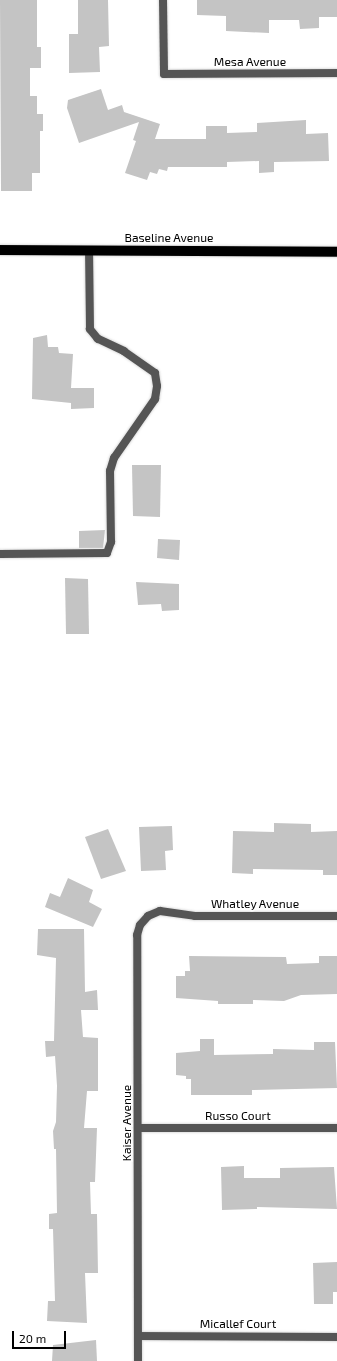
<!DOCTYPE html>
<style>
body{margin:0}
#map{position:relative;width:337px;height:1361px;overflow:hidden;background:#fff;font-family:"Exo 2",sans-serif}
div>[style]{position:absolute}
.building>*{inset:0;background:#c4c4c4}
.roads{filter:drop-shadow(0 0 1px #dbdbdb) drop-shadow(0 0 1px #dbdbdb)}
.service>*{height:8px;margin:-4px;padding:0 4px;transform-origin:4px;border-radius:4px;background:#555}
.minor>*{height:8px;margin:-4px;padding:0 4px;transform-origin:4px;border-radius:4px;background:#555}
.primary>*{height:10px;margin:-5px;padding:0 5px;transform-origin:5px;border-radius:5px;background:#000}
span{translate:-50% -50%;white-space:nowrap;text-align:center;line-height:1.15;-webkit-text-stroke:3px #fff;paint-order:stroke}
.street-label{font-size:12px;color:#000}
.scale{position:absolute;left:12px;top:1331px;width:54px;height:18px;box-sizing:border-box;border:2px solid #000;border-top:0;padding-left:5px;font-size:12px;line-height:14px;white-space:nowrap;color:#000;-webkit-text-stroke:3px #fff;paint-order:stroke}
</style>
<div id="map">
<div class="building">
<i style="clip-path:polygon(0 0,37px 0,37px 47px,41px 47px,41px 68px,30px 68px,30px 96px,37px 96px,37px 114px,43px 114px,43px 131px,40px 131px,40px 173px,32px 173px,32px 191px,1px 191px)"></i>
<i style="clip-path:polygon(78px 0,108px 0,109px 46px,99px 47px,100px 72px,69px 73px,69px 34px,78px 34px)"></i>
<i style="clip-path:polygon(197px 0,337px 0,337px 17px,319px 17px,319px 28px,300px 29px,299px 20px,269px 20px,269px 33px,226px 31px,226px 16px,197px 15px)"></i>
<i style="clip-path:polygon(101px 89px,108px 110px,122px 105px,124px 112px,160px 124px,155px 139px,206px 139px,206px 126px,227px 126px,227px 133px,257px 132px,257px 123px,306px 120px,306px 134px,328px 133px,329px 161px,274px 162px,274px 172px,259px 173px,259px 161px,227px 162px,227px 167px,168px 167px,167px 171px,159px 169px,157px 174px,150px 172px,147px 180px,125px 173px,136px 141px,133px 140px,139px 122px,79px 143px,67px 108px,68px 100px)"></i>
<i style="clip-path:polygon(47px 335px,48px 347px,58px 347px,59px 353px,73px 354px,71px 388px,94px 388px,94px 408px,71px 409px,71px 403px,32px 399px,33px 338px)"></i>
<i style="clip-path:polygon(132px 465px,161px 465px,160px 517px,133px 516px)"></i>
<i style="clip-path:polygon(105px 530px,103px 548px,79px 548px,79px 531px)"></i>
<i style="clip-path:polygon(158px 539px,180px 540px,179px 560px,157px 558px)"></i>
<i style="clip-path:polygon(65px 578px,88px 579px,89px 634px,66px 634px)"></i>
<i style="clip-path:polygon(136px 582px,179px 584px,179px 610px,162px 611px,161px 604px,138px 605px)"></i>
<i style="clip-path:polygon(274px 823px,311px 824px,311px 832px,337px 831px,337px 875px,323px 875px,323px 870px,253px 869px,253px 874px,232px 873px,233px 831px,274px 832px)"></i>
<i style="clip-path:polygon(172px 826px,173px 850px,165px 851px,166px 870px,141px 871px,139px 827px)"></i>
<i style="clip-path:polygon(108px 829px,126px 871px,101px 879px,85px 837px)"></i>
<i style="clip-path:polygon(68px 878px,93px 890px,89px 902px,102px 909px,93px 927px,45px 907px,50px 893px,60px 897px)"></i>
<i style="clip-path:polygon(38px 929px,84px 929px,85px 992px,97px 990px,98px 1010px,81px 1010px,83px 1037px,98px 1038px,98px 1091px,87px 1091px,84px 1128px,97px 1128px,95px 1182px,90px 1182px,91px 1214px,97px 1214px,98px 1273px,85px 1273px,87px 1323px,47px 1321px,48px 1301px,55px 1301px,53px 1229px,49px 1229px,49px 1214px,57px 1213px,56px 1149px,54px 1149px,53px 1131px,56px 1122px,57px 1086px,55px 1056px,46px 1057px,45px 1041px,54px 1041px,56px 958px,37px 955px)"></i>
<i style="clip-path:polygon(189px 956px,286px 957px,287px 964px,319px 963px,319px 956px,337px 956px,337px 994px,301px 995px,284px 1001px,253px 1000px,253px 1004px,218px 1004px,218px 1001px,176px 998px,176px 976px,185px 976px,185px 971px,190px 971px)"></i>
<i style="clip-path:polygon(200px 1039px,214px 1039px,214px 1055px,273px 1054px,273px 1049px,314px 1050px,314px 1042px,335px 1042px,337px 1088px,252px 1090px,252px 1095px,191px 1095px,191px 1079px,186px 1079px,186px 1076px,176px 1075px,176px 1053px,200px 1051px)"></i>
<i style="clip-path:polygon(244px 1166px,244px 1178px,280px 1178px,280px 1168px,334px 1167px,337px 1209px,257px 1207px,257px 1209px,222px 1210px,221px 1167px)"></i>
<i style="clip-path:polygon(337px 1262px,337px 1292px,333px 1292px,333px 1304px,314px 1304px,313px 1263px)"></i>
<i style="clip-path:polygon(96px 1340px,97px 1361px,52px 1361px,53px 1345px)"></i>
</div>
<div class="roads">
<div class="service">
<i style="left:0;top:554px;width:107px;rotate:-0.5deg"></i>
<i style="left:107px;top:553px;width:12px;rotate:-70deg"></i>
<i style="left:111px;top:542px;width:71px;rotate:-90.8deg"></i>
<i style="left:110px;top:471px;width:14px;rotate:-73deg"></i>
<i style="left:114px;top:458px;width:72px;rotate:-55.2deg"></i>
<i style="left:155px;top:399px;width:13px;rotate:-81deg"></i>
<i style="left:157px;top:386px;width:13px;rotate:-99deg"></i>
<i style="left:155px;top:373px;width:38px;rotate:-145deg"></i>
<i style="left:124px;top:351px;width:29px;rotate:-155deg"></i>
<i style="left:98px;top:339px;width:13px;rotate:-129deg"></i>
<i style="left:90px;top:329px;width:79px;rotate:-90.7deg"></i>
</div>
<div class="minor">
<i style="left:163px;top:0;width:74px;rotate:89.2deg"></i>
<i style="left:164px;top:74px;width:173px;rotate:-0.3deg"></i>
<i style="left:139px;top:1128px;width:198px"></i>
<i style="left:139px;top:1336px;width:198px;rotate:0.3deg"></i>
<i style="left:138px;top:1361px;width:426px;rotate:-90.1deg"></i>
<i style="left:137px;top:935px;width:10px;rotate:-73deg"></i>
<i style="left:140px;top:925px;width:12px;rotate:-48deg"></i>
<i style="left:148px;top:916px;width:13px;rotate:-23deg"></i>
<i style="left:160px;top:911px;width:35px;rotate:8deg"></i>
<i style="left:195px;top:916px;width:142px"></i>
</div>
<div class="primary">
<i style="left:0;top:250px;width:337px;rotate:0.3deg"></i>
</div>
</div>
<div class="street-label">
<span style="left:250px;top:62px">Mesa Avenue</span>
<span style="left:169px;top:238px">Baseline Avenue</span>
<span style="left:255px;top:904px">Whatley Avenue</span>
<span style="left:238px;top:1116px">Russo Court</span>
<span style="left:127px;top:1123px;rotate:-90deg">Kaiser Avenue</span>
<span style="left:238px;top:1324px">Micallef Court</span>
</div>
<div class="scale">20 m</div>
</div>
